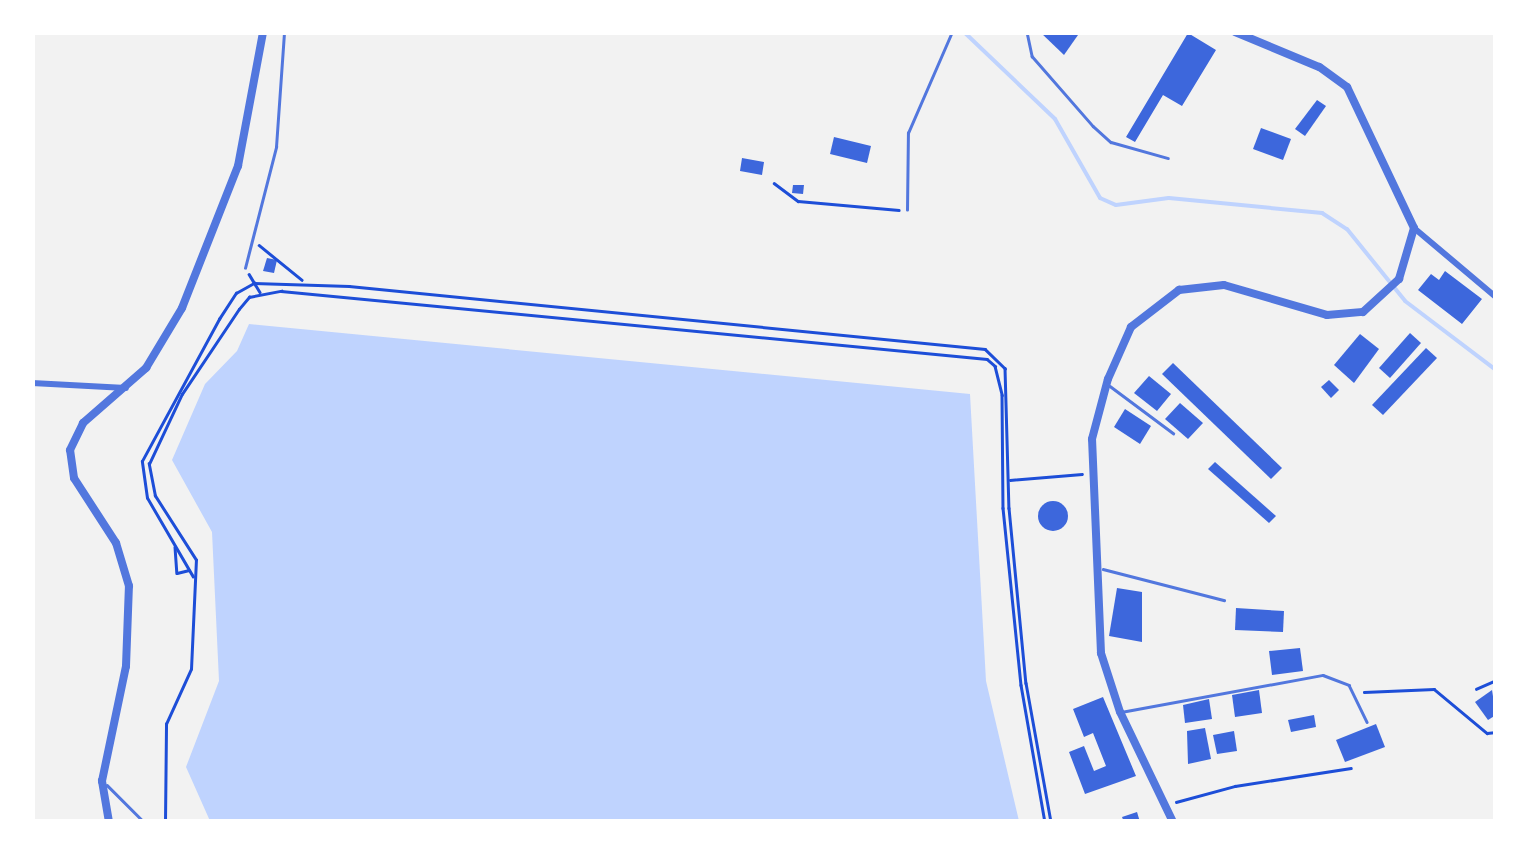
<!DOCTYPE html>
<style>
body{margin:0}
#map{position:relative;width:1528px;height:854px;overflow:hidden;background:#f2f2f2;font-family:"Work Sans",sans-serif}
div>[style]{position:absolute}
.water>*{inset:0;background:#bfd3fe}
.stream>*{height:4px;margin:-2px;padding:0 2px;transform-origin:2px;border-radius:2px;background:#bfd3fe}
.building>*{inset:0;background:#3d67dc}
.round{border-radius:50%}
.path>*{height:2.5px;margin:-1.25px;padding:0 1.25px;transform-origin:1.25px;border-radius:1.25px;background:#1d4ed8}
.service>*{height:2.5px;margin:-1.25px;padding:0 1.25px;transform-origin:1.25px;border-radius:1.25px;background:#5277de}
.minor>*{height:6px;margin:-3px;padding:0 3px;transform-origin:3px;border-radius:3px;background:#5277de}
.tertiary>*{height:8px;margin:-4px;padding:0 4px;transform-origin:4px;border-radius:4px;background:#5277de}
span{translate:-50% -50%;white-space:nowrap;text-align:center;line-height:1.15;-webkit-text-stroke:8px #fff;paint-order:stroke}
.frame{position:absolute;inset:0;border:35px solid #fff;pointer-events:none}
</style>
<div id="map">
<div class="water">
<i style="clip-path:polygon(249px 324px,970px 394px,986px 681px,1019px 821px,210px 821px,186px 767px,219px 681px,212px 532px,172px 460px,205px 384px,237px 351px)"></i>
</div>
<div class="stream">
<i style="left:964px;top:32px;width:126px;rotate:43.7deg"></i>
<i style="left:1055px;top:119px;width:91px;rotate:60.3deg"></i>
<i style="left:1100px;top:198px;width:17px;rotate:24deg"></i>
<i style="left:1116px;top:205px;width:53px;rotate:-7.5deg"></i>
<i style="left:1169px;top:198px;width:154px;rotate:5.6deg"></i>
<i style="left:1322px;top:213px;width:30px;rotate:33deg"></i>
<i style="left:1347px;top:229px;width:92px;rotate:51.1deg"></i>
<i style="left:1405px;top:301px;width:114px;rotate:37.2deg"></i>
</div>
<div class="building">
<i style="clip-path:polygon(1040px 32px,1075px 32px,1078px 35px,1064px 55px)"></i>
<i style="clip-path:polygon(1188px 33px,1216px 50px,1182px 106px,1163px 95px,1135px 142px,1126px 137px)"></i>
<i style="clip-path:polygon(1317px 100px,1326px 106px,1305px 136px,1295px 129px)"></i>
<i style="clip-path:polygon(1261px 128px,1291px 139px,1283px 160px,1253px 149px)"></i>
<i style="clip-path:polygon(834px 137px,871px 146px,867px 163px,830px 154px)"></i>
<i style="clip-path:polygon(742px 158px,764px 162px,762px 175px,740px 171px)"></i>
<i style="clip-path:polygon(793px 185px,804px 185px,803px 194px,792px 193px)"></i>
<i style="clip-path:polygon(267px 258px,277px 260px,274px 273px,263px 271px)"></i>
<i style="clip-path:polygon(1445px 271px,1482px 299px,1462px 324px,1418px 290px,1431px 274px,1439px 280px)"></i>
<i style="clip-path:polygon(1410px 333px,1421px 343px,1390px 378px,1379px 368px)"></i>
<i style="clip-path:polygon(1360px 334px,1379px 349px,1354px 383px,1334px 365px)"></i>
<i style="clip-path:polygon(1426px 348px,1437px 358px,1383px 415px,1372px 405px)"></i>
<i style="clip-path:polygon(1173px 363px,1282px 468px,1271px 479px,1162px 374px)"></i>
<i style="clip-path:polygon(1149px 376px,1171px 394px,1157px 411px,1134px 393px)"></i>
<i style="clip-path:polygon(1329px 380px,1339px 390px,1331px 398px,1321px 387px)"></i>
<i style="clip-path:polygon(1180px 403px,1203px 423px,1188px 439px,1165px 419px)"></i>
<i style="clip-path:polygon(1125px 409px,1151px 426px,1140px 444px,1114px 427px)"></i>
<i style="clip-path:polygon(1215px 462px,1276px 516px,1269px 523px,1208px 469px)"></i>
<i class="round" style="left:1038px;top:501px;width:30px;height:30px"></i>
<i style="clip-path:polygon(1117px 588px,1142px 592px,1142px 642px,1109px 636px)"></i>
<i style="clip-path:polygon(1236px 608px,1284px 611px,1283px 632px,1235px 630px)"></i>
<i style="clip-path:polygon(1300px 648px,1303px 671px,1272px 675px,1269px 651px)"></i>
<i style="clip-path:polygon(1259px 690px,1262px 713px,1235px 717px,1232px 695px)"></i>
<i style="clip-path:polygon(1492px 690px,1496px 715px,1488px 720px,1475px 702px)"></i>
<i style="clip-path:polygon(1103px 697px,1136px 776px,1085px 794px,1069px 752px,1084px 746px,1094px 771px,1106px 766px,1093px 733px,1084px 737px,1073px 709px)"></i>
<i style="clip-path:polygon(1209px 699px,1212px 719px,1185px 723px,1183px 705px)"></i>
<i style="clip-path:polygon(1314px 715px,1316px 727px,1291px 732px,1288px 720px)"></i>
<i style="clip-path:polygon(1376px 724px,1385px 747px,1345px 762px,1336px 740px)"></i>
<i style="clip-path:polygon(1205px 728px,1211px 759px,1188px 764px,1187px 731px)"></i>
<i style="clip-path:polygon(1234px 731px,1237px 751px,1217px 754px,1213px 735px)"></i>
<i style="clip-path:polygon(1137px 812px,1140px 822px,1124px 822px,1122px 817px)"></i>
</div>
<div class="path">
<i style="left:774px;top:183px;width:30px;rotate:37deg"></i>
<i style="left:798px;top:201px;width:101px;rotate:5.1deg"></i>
<i style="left:259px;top:245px;width:55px;rotate:39.1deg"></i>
<i style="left:249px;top:274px;width:21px;rotate:59deg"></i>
<i style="left:1010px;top:480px;width:72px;rotate:-4.8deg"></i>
<i style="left:175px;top:547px;width:26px;rotate:86deg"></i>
<i style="left:177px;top:573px;width:12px;rotate:-14deg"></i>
<i style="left:193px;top:577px;width:91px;rotate:-120.2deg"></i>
<i style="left:147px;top:498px;width:37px;rotate:-98deg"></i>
<i style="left:142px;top:461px;width:162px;rotate:-61.5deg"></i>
<i style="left:219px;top:319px;width:31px;rotate:-57deg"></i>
<i style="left:236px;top:293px;width:21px;rotate:-29deg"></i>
<i style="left:254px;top:283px;width:95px;rotate:1.8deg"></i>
<i style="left:349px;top:286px;width:639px;rotate:5.66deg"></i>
<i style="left:985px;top:349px;width:28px;rotate:44deg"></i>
<i style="left:1005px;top:368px;width:140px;rotate:88.4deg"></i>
<i style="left:1009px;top:508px;width:176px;rotate:84.5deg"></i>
<i style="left:1026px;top:683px;width:141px;rotate:79.8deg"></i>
<i style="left:1476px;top:689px;width:22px;rotate:-24deg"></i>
<i style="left:1364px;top:692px;width:70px;rotate:-2.5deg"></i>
<i style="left:1434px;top:689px;width:69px;rotate:39.7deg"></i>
<i style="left:1487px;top:733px;width:9px;rotate:-6deg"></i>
<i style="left:1176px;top:802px;width:61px;rotate:-15.2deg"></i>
<i style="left:1235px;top:786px;width:117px;rotate:-8.8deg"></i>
<i style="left:165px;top:822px;width:98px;rotate:-89.4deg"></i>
<i style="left:166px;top:724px;width:60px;rotate:-65.6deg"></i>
<i style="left:191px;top:669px;width:109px;rotate:-87.4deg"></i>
<i style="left:196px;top:560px;width:76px;rotate:-122.6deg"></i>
<i style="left:155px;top:496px;width:33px;rotate:-101deg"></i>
<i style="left:149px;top:464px;width:77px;rotate:-64.8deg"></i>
<i style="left:182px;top:394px;width:102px;rotate:-56.2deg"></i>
<i style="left:239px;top:309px;width:16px;rotate:-50deg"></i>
<i style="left:249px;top:297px;width:33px;rotate:-11deg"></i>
<i style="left:281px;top:291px;width:709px;rotate:5.5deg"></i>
<i style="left:987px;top:359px;width:11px;rotate:41deg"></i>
<i style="left:995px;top:366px;width:30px;rotate:76deg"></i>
<i style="left:1002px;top:395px;width:113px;rotate:89.5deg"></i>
<i style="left:1003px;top:508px;width:178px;rotate:84.2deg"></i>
<i style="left:1021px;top:685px;width:139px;rotate:80.1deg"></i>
</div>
<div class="service">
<i style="left:1027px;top:32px;width:25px;rotate:78deg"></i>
<i style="left:1032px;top:56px;width:93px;rotate:48.9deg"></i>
<i style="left:1093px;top:126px;width:24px;rotate:42deg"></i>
<i style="left:1111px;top:142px;width:59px;rotate:15.7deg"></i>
<i style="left:907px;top:210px;width:77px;rotate:-89.3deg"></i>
<i style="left:908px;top:133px;width:110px;rotate:-66.5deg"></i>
<i style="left:245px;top:268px;width:125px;rotate:-75.6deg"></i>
<i style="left:276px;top:147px;width:115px;rotate:-86deg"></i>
<i style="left:1110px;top:386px;width:79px;rotate:36.7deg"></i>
<i style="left:1103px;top:569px;width:125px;rotate:14.4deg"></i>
<i style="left:1121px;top:712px;width:205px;rotate:-10.4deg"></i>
<i style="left:1323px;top:675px;width:28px;rotate:21deg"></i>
<i style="left:1349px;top:685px;width:41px;rotate:64.1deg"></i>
<i style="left:107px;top:785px;width:52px;rotate:45deg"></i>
</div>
<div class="minor">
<i style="left:1414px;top:228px;width:107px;rotate:40.1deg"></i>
<i style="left:32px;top:383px;width:94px;rotate:3deg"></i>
</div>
<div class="tertiary">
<i style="left:109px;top:822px;width:42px;rotate:-99.7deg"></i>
<i style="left:102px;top:781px;width:117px;rotate:-78.2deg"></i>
<i style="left:126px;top:666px;width:80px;rotate:-87.9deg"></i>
<i style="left:129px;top:586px;width:45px;rotate:-106.8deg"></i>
<i style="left:116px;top:543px;width:77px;rotate:-122.9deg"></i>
<i style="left:74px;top:478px;width:28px;rotate:-98deg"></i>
<i style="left:70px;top:450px;width:30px;rotate:-64deg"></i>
<i style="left:83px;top:423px;width:84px;rotate:-41.1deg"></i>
<i style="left:146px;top:368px;width:70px;rotate:-59deg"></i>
<i style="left:182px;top:308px;width:153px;rotate:-68.5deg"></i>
<i style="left:238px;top:166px;width:136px;rotate:-79.4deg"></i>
<i style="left:1173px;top:822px;width:122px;rotate:-115.7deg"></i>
<i style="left:1120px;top:712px;width:62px;rotate:-107.9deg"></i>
<i style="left:1101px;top:653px;width:214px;rotate:-92.4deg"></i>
<i style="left:1092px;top:439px;width:62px;rotate:-75.1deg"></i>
<i style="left:1108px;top:379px;width:57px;rotate:-66.1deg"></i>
<i style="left:1131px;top:327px;width:61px;rotate:-37.6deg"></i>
<i style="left:1179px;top:290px;width:45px;rotate:-6.3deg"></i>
<i style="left:1224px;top:285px;width:107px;rotate:16.2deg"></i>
<i style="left:1327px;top:315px;width:36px;rotate:-5deg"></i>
<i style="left:1363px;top:312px;width:49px;rotate:-42.5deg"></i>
<i style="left:1399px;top:279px;width:53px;rotate:-73.6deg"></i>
<i style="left:1414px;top:228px;width:156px;rotate:-115.4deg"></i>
<i style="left:1347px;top:87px;width:34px;rotate:-144deg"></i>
<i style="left:1319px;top:67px;width:91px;rotate:-157.4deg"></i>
</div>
<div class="frame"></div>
</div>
